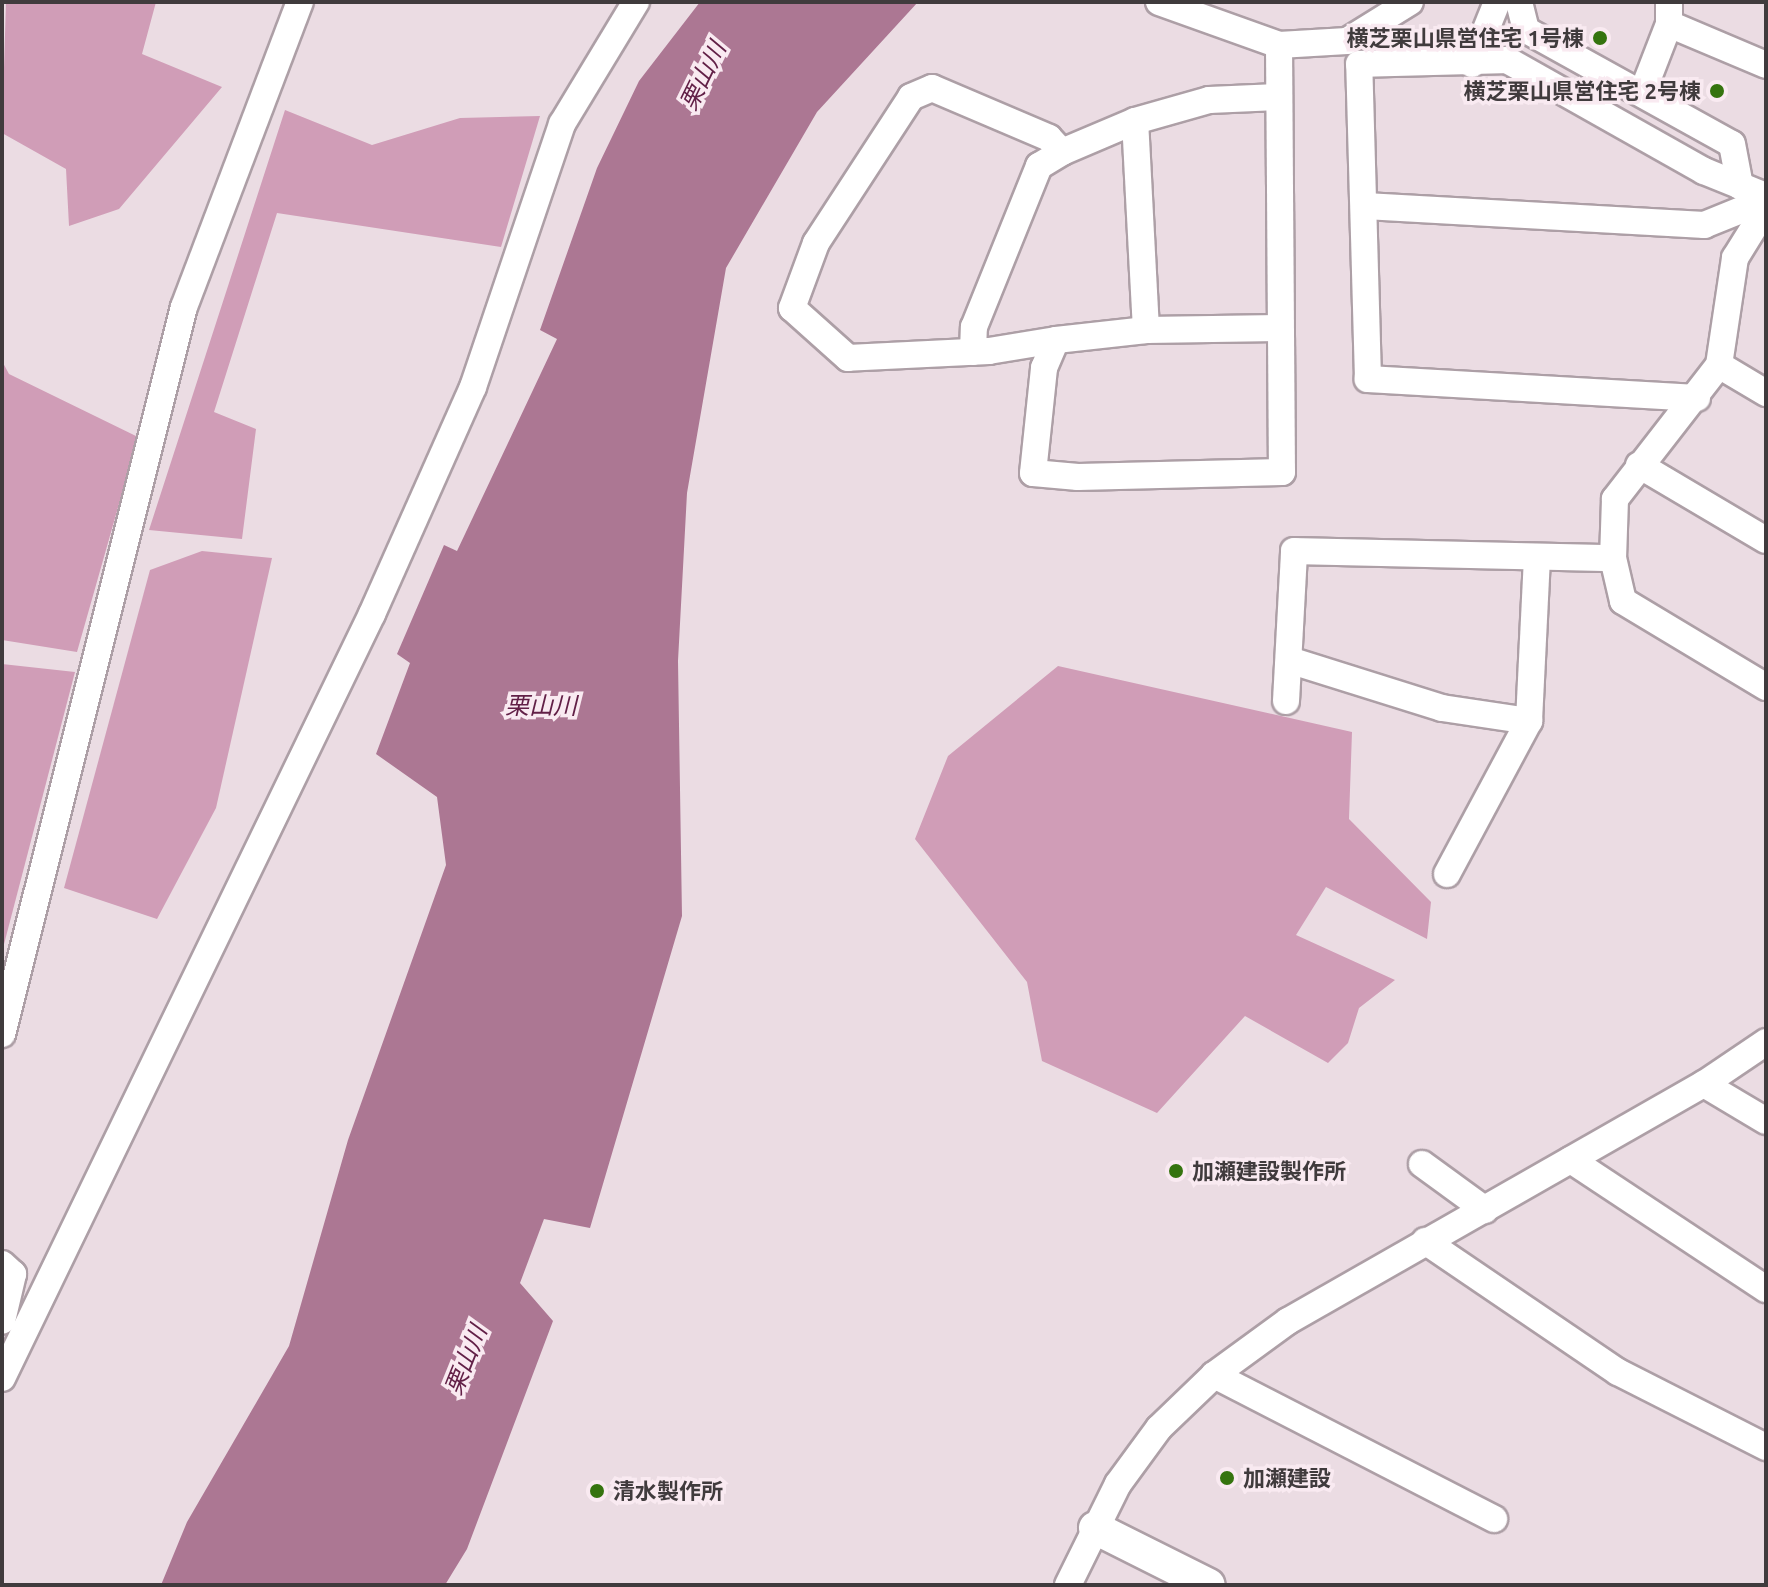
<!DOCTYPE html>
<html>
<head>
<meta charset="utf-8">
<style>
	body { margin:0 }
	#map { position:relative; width:1768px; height:1587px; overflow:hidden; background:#ebdce3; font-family:Ubuntu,"Noto Sans JP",sans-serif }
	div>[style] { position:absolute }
	.green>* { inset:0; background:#d09db7 }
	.water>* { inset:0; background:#ac7793 }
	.roads { filter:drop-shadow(2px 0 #ad9fa6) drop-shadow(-2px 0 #ad9fa6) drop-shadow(0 2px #ad9fa6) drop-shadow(0 -2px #ad9fa6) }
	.minor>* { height:26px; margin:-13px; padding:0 13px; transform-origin:13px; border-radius:13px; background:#fff }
	.tertiary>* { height:32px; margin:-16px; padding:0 16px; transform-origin:16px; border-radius:16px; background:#fff }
	.dots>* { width:22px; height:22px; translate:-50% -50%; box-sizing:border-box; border:4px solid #f9eaf1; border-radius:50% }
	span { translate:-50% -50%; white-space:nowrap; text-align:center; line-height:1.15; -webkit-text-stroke:7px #f9eaf1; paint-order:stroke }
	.poi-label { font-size:22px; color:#403b3d; font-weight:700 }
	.right { translate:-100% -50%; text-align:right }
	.left { translate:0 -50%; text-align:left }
	.water-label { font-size:24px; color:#622047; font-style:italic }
	.frame { position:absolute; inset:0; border:4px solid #403b3d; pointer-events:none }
</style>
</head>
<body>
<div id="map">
	<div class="green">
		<i style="clip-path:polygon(6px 2px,156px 2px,142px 54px,222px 87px,119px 209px,69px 226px,66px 169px,2px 133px)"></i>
		<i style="clip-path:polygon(285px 110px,372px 145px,460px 118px,540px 116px,501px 247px,277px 213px,214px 412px,256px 429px,242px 539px,149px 530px)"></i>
		<i style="clip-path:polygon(2px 361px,9px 374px,138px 437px,77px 652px,2px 640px)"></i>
		<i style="clip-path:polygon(202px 551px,272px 558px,216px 808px,157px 919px,64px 888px,150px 570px)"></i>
		<i style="clip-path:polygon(2px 664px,75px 672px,2px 952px)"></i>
		<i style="clip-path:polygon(1058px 666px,1352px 732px,1349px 819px,1431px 902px,1427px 939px,1326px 887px,1296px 935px,1395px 980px,1359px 1008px,1348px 1043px,1328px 1063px,1245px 1016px,1157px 1113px,1042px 1061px,1027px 982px,915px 839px,948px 756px)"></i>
	</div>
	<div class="water">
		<i style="clip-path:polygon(700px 2px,918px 2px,817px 112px,726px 268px,687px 493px,678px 661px,682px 916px,590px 1228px,544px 1219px,520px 1283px,553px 1321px,467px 1549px,445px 1585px,161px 1585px,187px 1522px,289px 1346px,348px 1140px,446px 865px,437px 797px,376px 754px,410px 663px,397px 654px,444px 545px,457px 551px,557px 339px,540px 330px,597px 168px,639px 81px)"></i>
	</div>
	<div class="roads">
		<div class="minor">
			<i style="left:1159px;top:2px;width:127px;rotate:19.7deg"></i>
			<i style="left:1279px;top:45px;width:68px;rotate:-3.4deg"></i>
			<i style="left:1347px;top:41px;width:74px;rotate:-31.8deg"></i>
			<i style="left:1519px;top:2px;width:29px;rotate:76deg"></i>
			<i style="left:1526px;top:30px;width:235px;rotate:29deg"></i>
			<i style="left:1732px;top:144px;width:43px;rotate:79.2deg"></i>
			<i style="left:1669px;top:24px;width:105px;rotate:22.9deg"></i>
			<i style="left:1279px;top:45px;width:427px;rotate:89.6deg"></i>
			<i style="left:1282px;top:472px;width:204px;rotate:178.6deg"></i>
			<i style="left:1078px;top:477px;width:45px;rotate:-174.9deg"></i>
			<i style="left:1033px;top:473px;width:106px;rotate:-84deg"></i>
			<i style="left:1044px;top:368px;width:30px;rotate:-67deg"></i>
			<i style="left:1056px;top:340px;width:91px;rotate:-6.3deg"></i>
			<i style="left:1146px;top:330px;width:133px;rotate:-0.9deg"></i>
			<i style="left:1472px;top:64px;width:67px;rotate:-68deg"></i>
			<i style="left:1643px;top:91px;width:72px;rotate:-68.8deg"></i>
			<i style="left:1669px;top:24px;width:22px;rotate:-90deg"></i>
			<i style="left:1365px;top:206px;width:340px;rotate:3.2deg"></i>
			<i style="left:1704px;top:225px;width:67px;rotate:-22deg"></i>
			<i style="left:1766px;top:208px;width:59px;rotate:121.8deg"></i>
			<i style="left:1735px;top:258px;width:108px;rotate:98.5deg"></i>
			<i style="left:1719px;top:365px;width:170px;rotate:127.8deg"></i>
			<i style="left:1615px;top:499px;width:59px;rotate:91.9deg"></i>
			<i style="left:1613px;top:558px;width:44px;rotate:76.9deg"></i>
			<i style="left:1623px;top:601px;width:167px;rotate:31deg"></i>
			<i style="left:1146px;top:330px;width:209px;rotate:-93deg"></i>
			<i style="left:1135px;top:121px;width:77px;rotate:-15.8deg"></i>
			<i style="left:1209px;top:100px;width:69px;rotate:-2.5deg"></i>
			<i style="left:1056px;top:340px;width:68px;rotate:170.7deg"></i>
			<i style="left:989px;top:351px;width:141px;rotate:177.2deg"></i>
			<i style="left:848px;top:358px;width:75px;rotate:-138.2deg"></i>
			<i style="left:792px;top:308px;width:69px;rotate:-69.7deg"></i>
			<i style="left:816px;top:243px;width:174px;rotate:-56.9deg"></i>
			<i style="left:911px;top:97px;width:23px;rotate:-23deg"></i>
			<i style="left:932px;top:88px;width:127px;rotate:23.1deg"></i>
			<i style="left:1049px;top:138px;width:19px;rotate:47deg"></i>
			<i style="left:1062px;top:152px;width:79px;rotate:-23deg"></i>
			<i style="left:973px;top:352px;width:25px;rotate:-88deg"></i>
			<i style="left:974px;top:327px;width:174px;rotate:-68deg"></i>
			<i style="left:1039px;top:166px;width:27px;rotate:-31deg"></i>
			<i style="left:1719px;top:365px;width:55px;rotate:30.8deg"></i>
			<i style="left:1697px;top:398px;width:330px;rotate:-176.7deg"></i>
			<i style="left:1368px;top:379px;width:315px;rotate:-91.6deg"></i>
			<i style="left:1359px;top:64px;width:148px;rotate:-1.5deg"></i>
			<i style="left:1507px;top:60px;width:226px;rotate:29.4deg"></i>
			<i style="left:1704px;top:171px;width:67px;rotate:22deg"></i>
			<i style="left:1639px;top:465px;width:147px;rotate:30.6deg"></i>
			<i style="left:1289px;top:660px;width:160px;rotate:17.4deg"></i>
			<i style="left:1442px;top:708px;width:88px;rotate:8.5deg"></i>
			<i style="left:1286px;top:701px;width:150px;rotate:-86.9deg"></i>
			<i style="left:1294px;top:551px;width:319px;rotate:1.3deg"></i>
			<i style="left:1447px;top:874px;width:174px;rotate:-61.8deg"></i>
			<i style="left:1529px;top:721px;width:162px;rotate:-87.2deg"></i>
			<i style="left:2px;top:1034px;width:749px;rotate:-75.95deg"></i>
			<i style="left:184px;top:307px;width:326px;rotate:-69.2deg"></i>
			<i style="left:1704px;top:1084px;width:72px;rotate:30.8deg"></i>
			<i style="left:1571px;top:1160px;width:234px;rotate:33.5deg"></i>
			<i style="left:1422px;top:1164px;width:78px;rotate:36.1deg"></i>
			<i style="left:1425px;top:1241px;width:233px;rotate:34.2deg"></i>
			<i style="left:1618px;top:1372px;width:166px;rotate:26.9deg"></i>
			<i style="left:2px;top:1264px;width:15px;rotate:42deg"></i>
			<i style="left:13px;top:1274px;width:48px;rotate:103.2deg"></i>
			<i style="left:1214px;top:1375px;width:315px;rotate:27.2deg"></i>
			<i style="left:2px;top:1378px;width:849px;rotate:-64.16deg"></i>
			<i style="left:372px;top:614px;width:248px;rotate:-66deg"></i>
			<i style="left:473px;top:387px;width:278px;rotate:-71.3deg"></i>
			<i style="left:562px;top:124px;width:143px;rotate:-58.8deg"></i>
			<i style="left:1068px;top:1585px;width:113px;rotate:-63.7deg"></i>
			<i style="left:1118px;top:1484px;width:69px;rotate:-53.8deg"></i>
			<i style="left:1159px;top:1428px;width:76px;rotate:-43.9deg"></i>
			<i style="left:1214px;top:1375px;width:92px;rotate:-36.1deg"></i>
			<i style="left:1288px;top:1321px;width:479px;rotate:-29.7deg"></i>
			<i style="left:1704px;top:1084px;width:75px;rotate:-34.1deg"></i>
		</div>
		<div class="tertiary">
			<i style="left:1095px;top:1528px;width:127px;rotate:26.6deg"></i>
		</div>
	</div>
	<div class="dots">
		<i style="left:1600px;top:38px;background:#35740f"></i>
		<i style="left:1717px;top:91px;background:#35740f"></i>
		<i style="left:1176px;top:1171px;background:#35740f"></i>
		<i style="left:1227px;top:1478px;background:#35740f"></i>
		<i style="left:597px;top:1491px;background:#35740f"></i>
	</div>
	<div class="poi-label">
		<span class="right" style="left:1584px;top:38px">横芝栗山県営住宅 1号棟</span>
		<span class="right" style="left:1701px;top:91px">横芝栗山県営住宅 2号棟</span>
		<span class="left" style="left:1192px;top:1171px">加瀬建設製作所</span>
		<span class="left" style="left:1243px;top:1478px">加瀬建設</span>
		<span class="left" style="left:613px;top:1491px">清水製作所</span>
	</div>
	<div class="water-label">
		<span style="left:703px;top:76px;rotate:-64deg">栗山川</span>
		<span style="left:541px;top:706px">栗山川</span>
		<span style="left:466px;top:1360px;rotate:-68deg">栗山川</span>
	</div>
	<div class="frame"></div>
</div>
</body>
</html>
